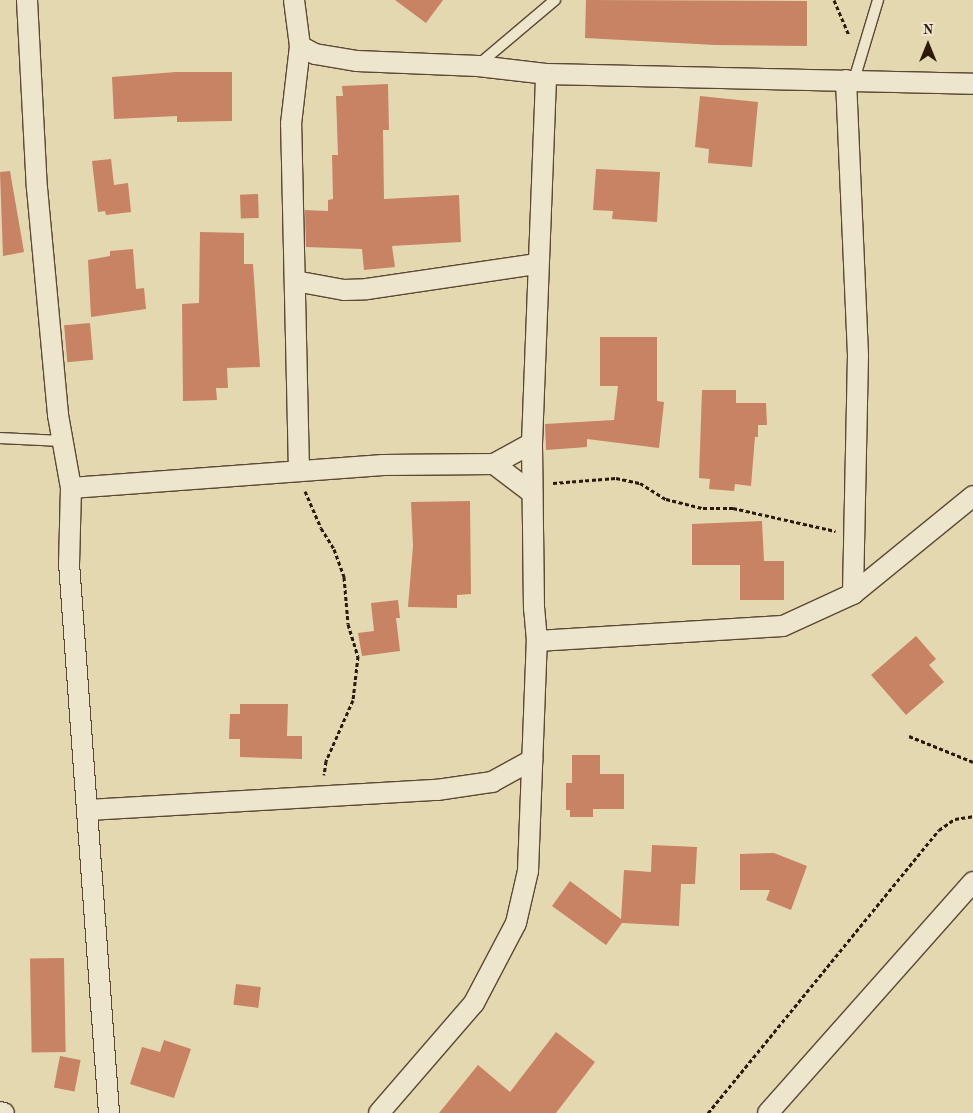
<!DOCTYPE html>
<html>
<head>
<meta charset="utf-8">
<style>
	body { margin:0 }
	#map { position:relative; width:973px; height:1113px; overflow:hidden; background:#e4d8b0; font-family:"Old Standard TT",serif }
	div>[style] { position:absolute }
	.building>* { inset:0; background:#c78363; transform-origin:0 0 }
	.path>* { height:3px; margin-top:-1.5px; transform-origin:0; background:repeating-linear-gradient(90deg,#2d180c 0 4px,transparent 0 6.5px) }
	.roads { filter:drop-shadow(1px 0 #5b4835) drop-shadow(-1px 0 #5b4835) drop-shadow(0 1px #5b4835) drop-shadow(0 -1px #5b4835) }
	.service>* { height:10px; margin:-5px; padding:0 5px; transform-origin:5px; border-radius:5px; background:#ede6cc }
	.minor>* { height:20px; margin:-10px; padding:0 10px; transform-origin:10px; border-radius:10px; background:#ede6cc }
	span { translate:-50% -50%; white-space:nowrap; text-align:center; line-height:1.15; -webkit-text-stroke:4px #ede6cc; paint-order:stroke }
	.north { position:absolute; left:903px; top:20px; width:50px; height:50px; -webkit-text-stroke:4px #ede6cc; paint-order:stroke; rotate:0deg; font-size:14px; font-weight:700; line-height:20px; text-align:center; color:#2d180c }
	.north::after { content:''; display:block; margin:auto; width:18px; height:22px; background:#2d180c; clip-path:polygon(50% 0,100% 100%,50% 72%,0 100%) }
</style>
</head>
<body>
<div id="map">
	<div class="building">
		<i style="clip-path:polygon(395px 0,443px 0,426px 23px)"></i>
		<i style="clip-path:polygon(586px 0,807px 1px,807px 46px,715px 45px,585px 38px)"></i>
		<i style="clip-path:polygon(176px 72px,232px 72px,232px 121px,177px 122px,177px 116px,114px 119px,112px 77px)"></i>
		<i style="clip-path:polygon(388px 84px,389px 130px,383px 130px,384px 199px,459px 195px,461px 242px,392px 246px,395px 267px,364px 270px,362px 249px,306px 247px,305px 210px,328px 211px,328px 200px,333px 199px,332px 155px,338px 155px,336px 96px,343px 96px,342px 86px)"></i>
		<i style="clip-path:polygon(700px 96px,758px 102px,752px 167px,708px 163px,709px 149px,695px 147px)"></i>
		<i style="clip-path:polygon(111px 159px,114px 185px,128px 183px,131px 212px,106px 215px,105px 211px,98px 212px,92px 161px)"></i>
		<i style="clip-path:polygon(596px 169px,660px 172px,657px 222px,612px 219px,613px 211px,593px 210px)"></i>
		<i style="clip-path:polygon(10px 171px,24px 252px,3px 256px,0 172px)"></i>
		<i style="left:258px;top:194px;width:24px;height:18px;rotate:88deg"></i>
		<i style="clip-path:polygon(200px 232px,244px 233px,244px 264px,253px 264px,260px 367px,227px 368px,228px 388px,216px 388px,217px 400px,183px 401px,182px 304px,199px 303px)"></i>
		<i style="clip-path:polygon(133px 249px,136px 289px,144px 288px,146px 309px,91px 317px,88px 260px,110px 256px,110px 251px)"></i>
		<i style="left:90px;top:323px;width:37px;height:26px;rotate:85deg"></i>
		<i style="clip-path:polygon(600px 337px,657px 337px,657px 401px,664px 402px,659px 448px,587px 439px,587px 447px,546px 450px,545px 424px,614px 420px,618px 386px,600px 386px)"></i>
		<i style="clip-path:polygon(702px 390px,736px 390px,736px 403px,766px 403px,767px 425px,758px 425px,758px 437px,755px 437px,751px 486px,735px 484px,734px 491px,709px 489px,710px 479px,699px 478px)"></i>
		<i style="clip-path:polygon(470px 501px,471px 594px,457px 595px,457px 608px,408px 607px,413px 546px,411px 502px)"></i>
		<i style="clip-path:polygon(762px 521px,764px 561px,784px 561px,784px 600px,740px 600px,740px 565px,692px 565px,692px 524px)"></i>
		<i style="clip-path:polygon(398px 600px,400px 618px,396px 618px,400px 651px,362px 656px,358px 633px,374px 631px,371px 603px)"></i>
		<i style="clip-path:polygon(916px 636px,936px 659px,929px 665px,944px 682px,906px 715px,871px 675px)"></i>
		<i style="clip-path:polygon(240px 704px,288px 704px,287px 736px,302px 736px,302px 759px,240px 757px,240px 739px,229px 739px,230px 714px,240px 714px)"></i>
		<i style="clip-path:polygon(572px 755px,600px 755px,600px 774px,624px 774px,624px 809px,593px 809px,593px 817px,570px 817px,570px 810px,566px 810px,566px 783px,572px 783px)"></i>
		<i style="clip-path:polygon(652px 845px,697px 847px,695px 884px,681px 884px,679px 926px,622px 923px,606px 945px,552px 906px,570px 881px,621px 919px,624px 870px,651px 872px)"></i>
		<i style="clip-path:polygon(774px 853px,807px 866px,791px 910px,766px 900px,770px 890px,740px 890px,740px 854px)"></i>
		<i style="left:64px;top:958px;width:94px;height:34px;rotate:89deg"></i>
		<i style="left:236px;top:984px;width:25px;height:21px;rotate:7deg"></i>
		<i style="clip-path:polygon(556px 1032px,595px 1062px,556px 1113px,439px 1113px,478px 1065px,510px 1092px)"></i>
		<i style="clip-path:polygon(164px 1040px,191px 1049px,174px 1098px,130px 1084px,142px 1047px,160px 1052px)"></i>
		<i style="left:60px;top:1056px;width:21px;height:32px;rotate:11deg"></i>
	</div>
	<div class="path">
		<i style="left:834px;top:0;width:38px;rotate:67deg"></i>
		<i style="left:553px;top:483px;width:63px;rotate:-4.5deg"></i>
		<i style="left:616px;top:478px;width:25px;rotate:12deg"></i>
		<i style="left:640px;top:483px;width:31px;rotate:32deg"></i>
		<i style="left:666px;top:499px;width:38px;rotate:14deg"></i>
		<i style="left:703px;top:508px;width:30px"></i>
		<i style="left:733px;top:508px;width:105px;rotate:12.7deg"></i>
		<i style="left:305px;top:491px;width:40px;rotate:66.6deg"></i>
		<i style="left:321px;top:528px;width:25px;rotate:58deg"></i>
		<i style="left:334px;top:549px;width:30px;rotate:70deg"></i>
		<i style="left:344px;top:577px;width:47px;rotate:85.1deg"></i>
		<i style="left:348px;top:624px;width:34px;rotate:73deg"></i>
		<i style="left:358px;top:656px;width:44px;rotate:96.5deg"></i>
		<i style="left:353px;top:700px;width:67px;rotate:113.9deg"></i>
		<i style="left:326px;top:761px;width:14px;rotate:98deg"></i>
		<i style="left:909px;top:736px;width:69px;rotate:22.1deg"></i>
		<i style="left:708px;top:1113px;width:365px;rotate:-50.8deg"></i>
		<i style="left:939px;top:830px;width:19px;rotate:-35deg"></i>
		<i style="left:955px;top:819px;width:18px;rotate:-9deg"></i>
	</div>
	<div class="roads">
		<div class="service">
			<i style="left:478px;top:65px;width:101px;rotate:-40.2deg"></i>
			<i style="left:854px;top:80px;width:84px;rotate:-73.3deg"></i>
			<i style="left:0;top:438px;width:62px;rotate:2.8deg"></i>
		</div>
		<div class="minor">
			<i style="left:27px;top:0;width:188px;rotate:87deg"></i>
			<i style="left:37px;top:188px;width:228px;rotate:84.7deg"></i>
			<i style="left:58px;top:415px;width:74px;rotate:79.9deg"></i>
			<i style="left:71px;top:488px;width:75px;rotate:91.5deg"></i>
			<i style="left:69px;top:563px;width:551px;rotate:85.84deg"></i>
			<i style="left:294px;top:0;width:46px;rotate:82.6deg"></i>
			<i style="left:300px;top:46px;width:17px;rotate:28deg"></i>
			<i style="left:315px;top:54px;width:43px;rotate:9.5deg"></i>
			<i style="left:357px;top:61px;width:121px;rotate:2.4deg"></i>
			<i style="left:478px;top:66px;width:68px;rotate:6.7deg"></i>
			<i style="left:546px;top:74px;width:427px;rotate:1.3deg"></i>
			<i style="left:846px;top:80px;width:275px;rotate:87.5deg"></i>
			<i style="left:858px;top:355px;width:239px;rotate:91.2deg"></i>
			<i style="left:295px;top:281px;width:50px;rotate:10.4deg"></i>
			<i style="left:344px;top:290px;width:23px;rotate:-2deg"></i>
			<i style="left:367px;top:289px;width:172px;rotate:-8.4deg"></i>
			<i style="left:494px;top:464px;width:48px;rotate:37.3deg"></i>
			<i style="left:299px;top:471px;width:347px;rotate:-91.3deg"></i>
			<i style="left:291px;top:124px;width:79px;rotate:-83.4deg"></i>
			<i style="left:71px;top:488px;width:313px;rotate:-4.2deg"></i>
			<i style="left:383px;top:465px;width:111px;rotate:-0.5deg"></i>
			<i style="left:494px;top:464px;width:43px;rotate:-28.9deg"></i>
			<i style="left:537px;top:641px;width:246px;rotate:-3.5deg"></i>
			<i style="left:783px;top:626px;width:77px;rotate:-24.6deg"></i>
			<i style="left:853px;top:594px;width:155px;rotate:-39.2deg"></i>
			<i style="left:88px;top:810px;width:350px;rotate:-3.3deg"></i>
			<i style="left:437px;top:790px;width:56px;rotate:-8.3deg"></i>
			<i style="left:492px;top:782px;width:46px;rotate:-28.8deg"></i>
			<i style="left:0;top:1112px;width:4px;rotate:14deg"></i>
			<i style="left:379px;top:1113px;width:145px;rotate:-49.2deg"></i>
			<i style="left:474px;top:1003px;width:90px;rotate:-62.3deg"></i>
			<i style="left:516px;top:923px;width:53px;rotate:-77deg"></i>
			<i style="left:528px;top:871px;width:230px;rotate:-87.8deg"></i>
			<i style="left:537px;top:641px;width:32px;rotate:-95deg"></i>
			<i style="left:534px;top:609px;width:166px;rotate:-90.7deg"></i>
			<i style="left:532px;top:443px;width:369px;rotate:-87.8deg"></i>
			<i style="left:768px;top:1113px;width:309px;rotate:-48.4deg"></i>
		</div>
	</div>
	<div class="north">N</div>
</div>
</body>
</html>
